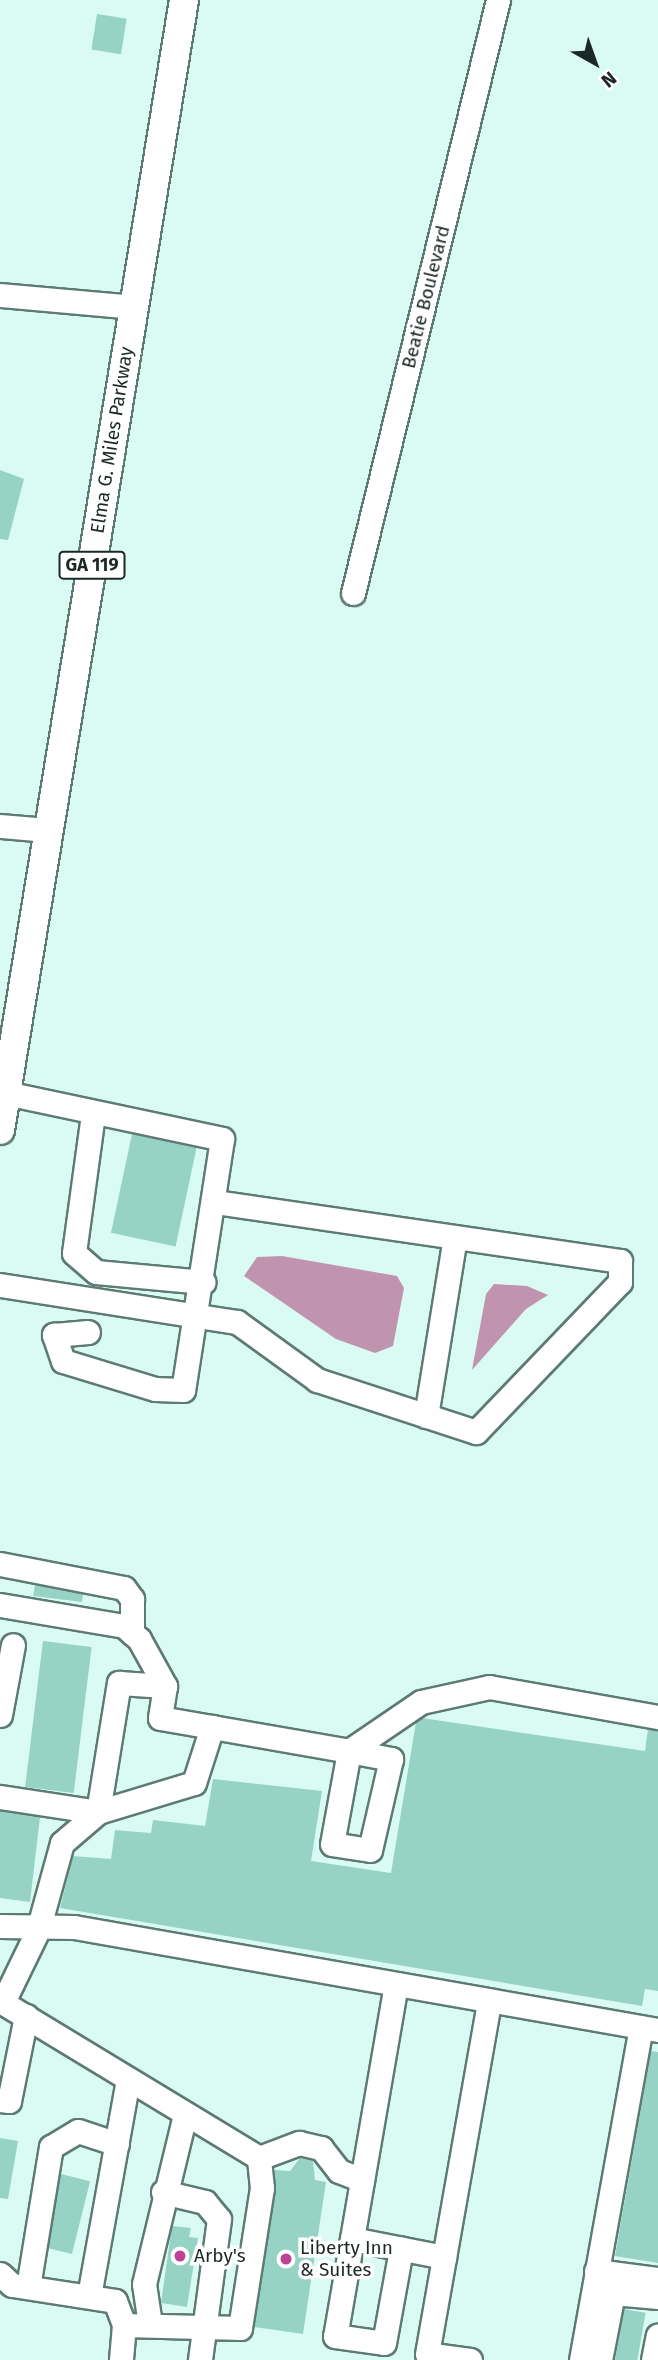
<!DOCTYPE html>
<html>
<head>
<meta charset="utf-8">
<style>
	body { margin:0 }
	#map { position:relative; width:658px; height:2360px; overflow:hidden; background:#dafbf3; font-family:"Fira Sans",sans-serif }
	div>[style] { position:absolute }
	.water>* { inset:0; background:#c093ae }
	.building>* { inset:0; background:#97d3c5; transform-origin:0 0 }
	.roads { filter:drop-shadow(2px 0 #5d7a73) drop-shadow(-2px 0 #5d7a73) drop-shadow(0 2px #5d7a73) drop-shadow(0 -2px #5d7a73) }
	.minor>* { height:23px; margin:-11.5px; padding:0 11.5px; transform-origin:11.5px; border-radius:11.5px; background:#fff }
	.major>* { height:28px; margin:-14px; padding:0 14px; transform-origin:14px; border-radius:14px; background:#fff }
	.dots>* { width:19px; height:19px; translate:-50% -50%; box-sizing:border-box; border:4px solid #fff; border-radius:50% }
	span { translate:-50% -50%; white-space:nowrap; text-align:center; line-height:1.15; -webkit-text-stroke:7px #fff; paint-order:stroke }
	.shield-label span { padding:2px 5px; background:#fff; border:2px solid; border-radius:5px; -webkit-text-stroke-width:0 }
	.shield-label { font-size:18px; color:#1b2825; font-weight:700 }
	.street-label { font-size:19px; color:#1b2825 }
	.poi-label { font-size:19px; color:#1b2825 }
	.left { translate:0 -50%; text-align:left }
	.north { position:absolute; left:560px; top:28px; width:70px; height:70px; -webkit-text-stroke:5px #fff; paint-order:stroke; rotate:140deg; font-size:19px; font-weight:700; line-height:28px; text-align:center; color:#1b2825 }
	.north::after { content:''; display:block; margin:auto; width:24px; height:32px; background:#1b2825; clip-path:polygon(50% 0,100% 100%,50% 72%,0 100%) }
</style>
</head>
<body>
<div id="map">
	<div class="water">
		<i style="clip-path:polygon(282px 1256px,397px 1276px,404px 1288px,393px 1346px,375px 1353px,336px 1339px,244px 1276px,257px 1257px)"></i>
		<i style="clip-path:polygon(494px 1284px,527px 1286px,548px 1295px,526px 1309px,472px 1370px,486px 1294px)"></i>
	</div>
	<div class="building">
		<i style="left:97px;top:14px;width:30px;height:36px;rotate:9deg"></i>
		<i style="clip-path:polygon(0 470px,24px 479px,8px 540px,0 539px)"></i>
		<i style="left:132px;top:1134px;width:66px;height:101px;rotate:12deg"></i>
		<i style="clip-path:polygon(35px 1585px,83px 1594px,82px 1602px,33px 1596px)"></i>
		<i style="left:43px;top:1641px;width:49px;height:147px;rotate:7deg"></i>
		<i style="clip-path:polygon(422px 1718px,645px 1751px,648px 1729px,658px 1731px,658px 1991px,645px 1989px,642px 2006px,60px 1908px,73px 1856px,111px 1859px,115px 1830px,151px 1833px,153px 1820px,205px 1826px,213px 1779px,322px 1791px,311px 1861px,391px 1873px,416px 1722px)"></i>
		<i style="clip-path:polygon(0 1811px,40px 1817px,30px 1902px,0 1898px)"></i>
		<i style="clip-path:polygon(651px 2051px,658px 2052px,658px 2263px,615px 2256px)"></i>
		<i style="clip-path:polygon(0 2138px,18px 2141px,8px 2199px,0 2198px)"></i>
		<i style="clip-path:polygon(300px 2158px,313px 2161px,315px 2180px,326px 2182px,303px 2334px,254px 2327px,275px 2170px,290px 2171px)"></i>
		<i style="left:61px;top:2174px;width:30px;height:75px;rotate:14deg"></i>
		<i style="clip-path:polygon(172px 2226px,191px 2228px,189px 2237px,198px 2238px,187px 2307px,161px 2303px)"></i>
		<i style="left:624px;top:2309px;width:22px;height:52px;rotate:10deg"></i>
	</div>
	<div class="roads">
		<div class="minor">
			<i style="left:0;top:295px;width:135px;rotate:5.1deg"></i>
			<i style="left:353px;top:593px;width:610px;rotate:-76.26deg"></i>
			<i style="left:0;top:826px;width:48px;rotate:4.8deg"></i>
			<i style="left:6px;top:1093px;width:221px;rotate:12deg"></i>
			<i style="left:222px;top:1139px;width:254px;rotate:98.8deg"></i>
			<i style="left:183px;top:1390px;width:28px;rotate:-178deg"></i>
			<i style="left:155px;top:1389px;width:96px;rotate:-163.1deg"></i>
			<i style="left:63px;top:1361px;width:28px;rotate:-109deg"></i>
			<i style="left:54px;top:1335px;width:34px;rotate:-5deg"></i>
			<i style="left:93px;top:1114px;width:140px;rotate:97.8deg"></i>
			<i style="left:74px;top:1253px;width:29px;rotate:41deg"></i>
			<i style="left:96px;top:1272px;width:108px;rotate:5.3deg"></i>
			<i style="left:0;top:1285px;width:240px;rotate:8.9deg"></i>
			<i style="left:237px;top:1322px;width:99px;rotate:35.9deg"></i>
			<i style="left:317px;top:1380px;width:167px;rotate:18.1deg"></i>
			<i style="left:476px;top:1432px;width:208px;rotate:-46.2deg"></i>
			<i style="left:620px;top:1282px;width:21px;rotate:-90deg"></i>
			<i style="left:620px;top:1261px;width:407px;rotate:-171.7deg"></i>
			<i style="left:426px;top:1416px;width:181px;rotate:-80.8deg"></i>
			<i style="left:0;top:1564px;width:126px;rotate:11deg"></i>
			<i style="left:124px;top:1588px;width:14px;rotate:54deg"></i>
			<i style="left:132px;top:1599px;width:34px;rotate:90deg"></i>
			<i style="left:0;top:1605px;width:126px;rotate:9.6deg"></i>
			<i style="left:124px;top:1626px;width:20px;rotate:41deg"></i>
			<i style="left:139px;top:1639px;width:54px;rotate:61deg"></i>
			<i style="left:0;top:1715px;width:71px;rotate:-79.5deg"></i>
			<i style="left:349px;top:1751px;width:43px;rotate:10.8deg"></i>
			<i style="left:391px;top:1759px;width:93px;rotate:103deg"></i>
			<i style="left:370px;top:1850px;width:38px;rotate:-171deg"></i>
			<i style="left:332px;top:1844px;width:95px;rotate:-79.6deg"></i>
			<i style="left:0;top:1797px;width:99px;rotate:8.7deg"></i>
			<i style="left:98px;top:1812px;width:131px;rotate:-80.8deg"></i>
			<i style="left:119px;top:1683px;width:46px;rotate:3.7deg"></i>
			<i style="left:165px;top:1686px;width:32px;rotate:99deg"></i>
			<i style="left:160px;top:1718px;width:53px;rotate:9.8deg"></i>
			<i style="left:0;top:1926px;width:74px;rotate:0.8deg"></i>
			<i style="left:74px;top:1927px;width:593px;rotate:10deg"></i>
			<i style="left:396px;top:1984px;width:357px;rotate:99.8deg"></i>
			<i style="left:335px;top:2336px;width:49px;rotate:8.1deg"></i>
			<i style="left:384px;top:2343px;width:96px;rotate:-79.7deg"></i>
			<i style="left:0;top:2001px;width:303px;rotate:31.2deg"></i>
			<i style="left:3px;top:2002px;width:80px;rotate:-64.1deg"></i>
			<i style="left:38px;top:1930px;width:90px;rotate:-74.6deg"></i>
			<i style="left:62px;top:1843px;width:48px;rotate:-40.7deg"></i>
			<i style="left:98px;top:1812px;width:100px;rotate:-16.8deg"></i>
			<i style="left:194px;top:1783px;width:59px;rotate:-72.2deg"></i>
			<i style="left:212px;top:1727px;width:139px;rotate:9.9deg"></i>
			<i style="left:349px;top:1751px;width:87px;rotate:-34.2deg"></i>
			<i style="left:421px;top:1702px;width:70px;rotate:-12.4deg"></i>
			<i style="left:489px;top:1687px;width:172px;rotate:10.1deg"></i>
			<i style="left:0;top:2100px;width:9px;rotate:6deg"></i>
			<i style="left:9px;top:2101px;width:87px;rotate:-78.7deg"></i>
			<i style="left:259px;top:2158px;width:43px;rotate:-20.6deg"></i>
			<i style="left:299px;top:2143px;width:23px;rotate:13deg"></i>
			<i style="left:321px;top:2148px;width:29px;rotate:52deg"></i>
			<i style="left:339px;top:2171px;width:25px;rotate:21deg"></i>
			<i style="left:163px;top:2192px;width:43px;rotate:13.4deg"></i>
			<i style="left:205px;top:2202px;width:22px;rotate:51deg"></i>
			<i style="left:219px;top:2219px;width:142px;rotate:97.7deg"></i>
			<i style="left:352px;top:2239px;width:94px;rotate:11.1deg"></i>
			<i style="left:596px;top:2271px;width:63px;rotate:7.4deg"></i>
			<i style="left:0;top:2274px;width:16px;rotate:43deg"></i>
			<i style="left:12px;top:2285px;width:104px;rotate:8.8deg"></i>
			<i style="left:115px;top:2301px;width:26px;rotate:69deg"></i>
			<i style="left:124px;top:2325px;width:35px;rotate:95deg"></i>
			<i style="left:28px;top:2287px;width:142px;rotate:-80.7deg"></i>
			<i style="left:51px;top:2147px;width:31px;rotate:-31deg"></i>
			<i style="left:78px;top:2131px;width:41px;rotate:18.4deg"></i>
			<i style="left:89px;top:2296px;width:219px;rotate:-79.8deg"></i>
			<i style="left:150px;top:2324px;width:40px;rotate:-98.5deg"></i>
			<i style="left:144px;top:2284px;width:174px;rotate:-76.4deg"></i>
			<i style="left:124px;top:2325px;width:116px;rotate:1.5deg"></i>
			<i style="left:240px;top:2328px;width:142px;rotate:-81.1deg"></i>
			<i style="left:262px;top:2188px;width:30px;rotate:-96deg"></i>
			<i style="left:470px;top:2360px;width:43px;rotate:-172.1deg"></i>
			<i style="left:427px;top:2354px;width:358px;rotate:-80deg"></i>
			<i style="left:581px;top:2360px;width:338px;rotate:-79.8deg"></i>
			<i style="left:600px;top:2360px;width:68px;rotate:-79deg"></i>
			<i style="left:613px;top:2293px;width:45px;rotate:5.1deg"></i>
			<i style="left:653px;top:2360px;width:25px;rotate:-79deg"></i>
		</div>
		<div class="major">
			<i style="left:0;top:1130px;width:1145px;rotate:-80.75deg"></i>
		</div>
	</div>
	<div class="dots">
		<i style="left:180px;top:2256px;background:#bd4396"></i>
		<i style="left:286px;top:2259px;background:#bd4396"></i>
	</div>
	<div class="shield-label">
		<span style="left:92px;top:565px">GA 119</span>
	</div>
	<div class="street-label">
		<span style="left:426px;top:297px;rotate:-76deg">Beatie Boulevard</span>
		<span style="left:112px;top:440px;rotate:-81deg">Elma G. Miles Parkway</span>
	</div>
	<div class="poi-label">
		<span class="left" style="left:300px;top:2259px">Liberty Inn<br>&amp; Suites</span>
		<span class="left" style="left:194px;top:2256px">Arby's</span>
	</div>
	<div class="north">N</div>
</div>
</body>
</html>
